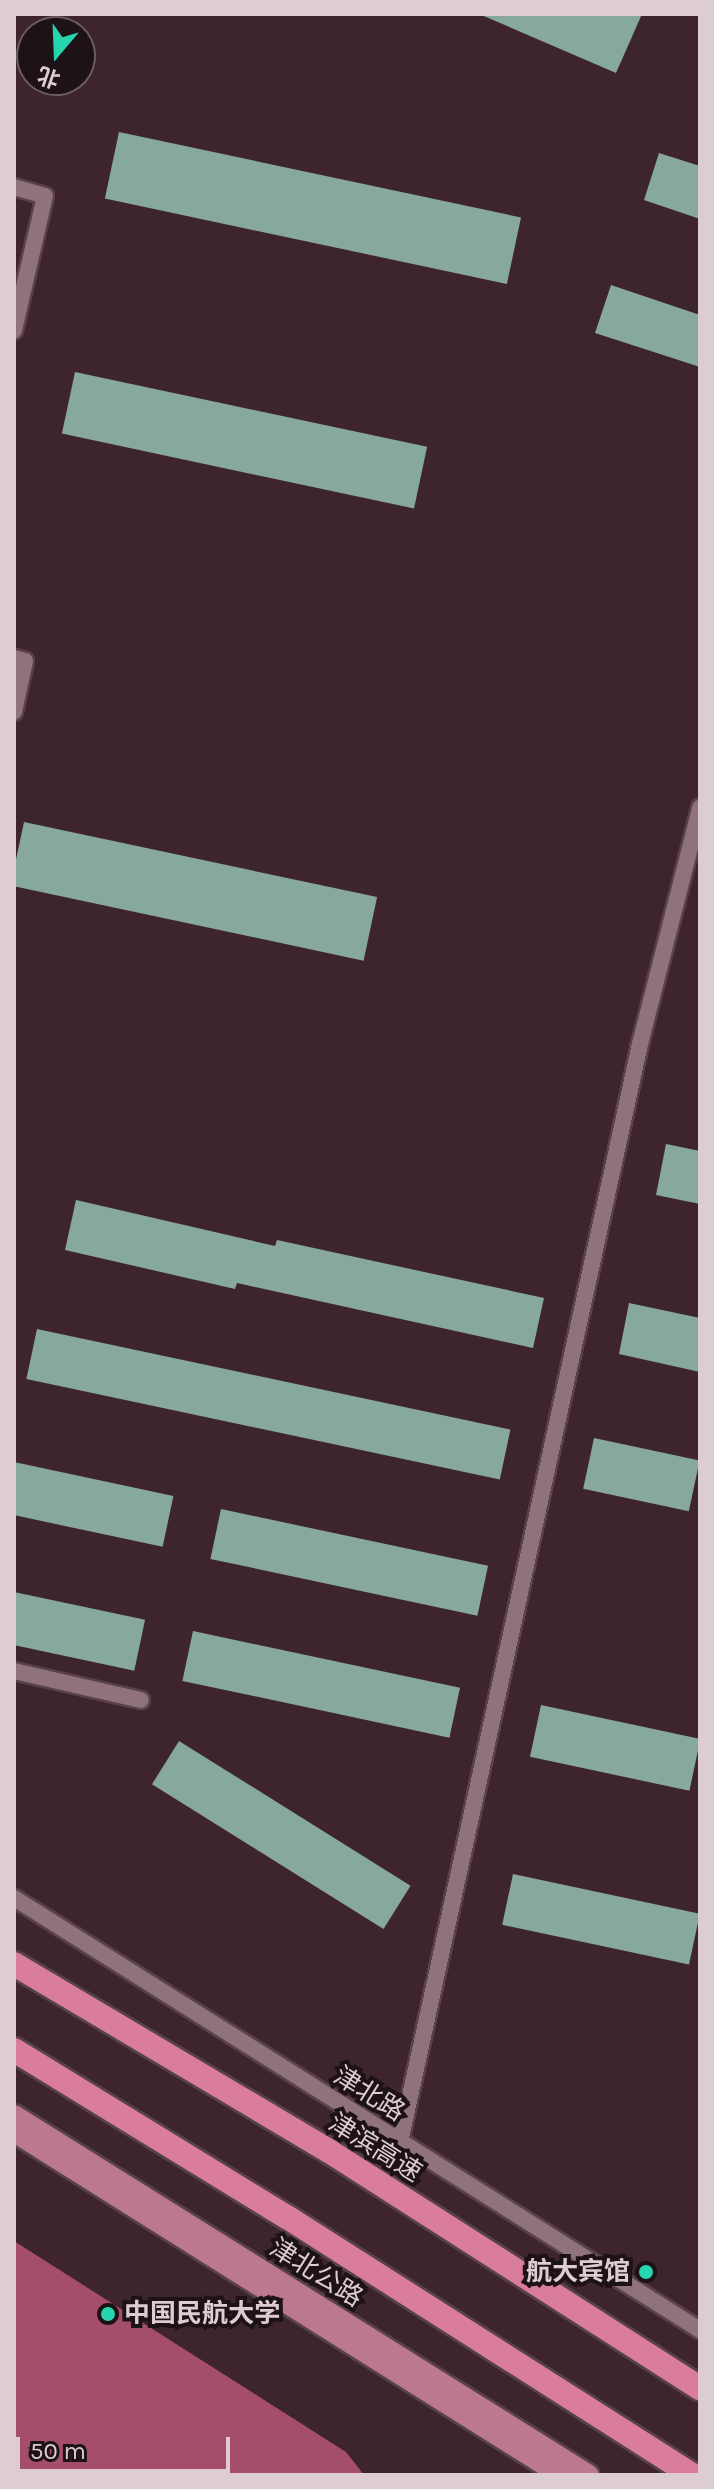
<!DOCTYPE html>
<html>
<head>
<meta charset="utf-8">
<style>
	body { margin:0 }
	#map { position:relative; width:714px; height:2489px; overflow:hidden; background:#3e252c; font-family:Karla,"Noto Sans SC",sans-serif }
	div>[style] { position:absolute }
	.water>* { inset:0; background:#a44e6b }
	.building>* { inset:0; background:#87a89d; transform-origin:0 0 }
	.roads { filter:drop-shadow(2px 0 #584249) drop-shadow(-2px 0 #584249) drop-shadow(0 2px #584249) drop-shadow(0 -2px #584249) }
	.minor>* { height:16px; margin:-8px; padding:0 8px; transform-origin:8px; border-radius:8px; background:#90727a }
	.tertiary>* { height:16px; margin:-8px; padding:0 8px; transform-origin:8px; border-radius:8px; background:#90727a }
	.primary>* { height:20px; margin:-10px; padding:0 10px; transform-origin:10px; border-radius:10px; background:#bc798d }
	.motorway>* { height:24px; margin:-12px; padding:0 12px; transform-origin:12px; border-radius:12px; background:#d97d9a }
	.dots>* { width:22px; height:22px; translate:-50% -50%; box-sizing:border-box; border:4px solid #1d1215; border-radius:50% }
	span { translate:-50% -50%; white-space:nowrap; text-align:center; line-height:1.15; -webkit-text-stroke:8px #1d1215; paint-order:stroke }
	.street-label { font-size:26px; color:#ddccd0 }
	.poi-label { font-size:26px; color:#ddccd0; font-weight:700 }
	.right { translate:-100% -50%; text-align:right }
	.left { translate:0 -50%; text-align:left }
	.frame { position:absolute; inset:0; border:16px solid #ddccd0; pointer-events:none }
	.north { position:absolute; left:16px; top:16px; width:80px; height:80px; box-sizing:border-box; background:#1d1215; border:2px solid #6a5c60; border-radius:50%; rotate:199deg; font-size:22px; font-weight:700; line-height:32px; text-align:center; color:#ddccd0 }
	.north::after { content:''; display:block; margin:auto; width:28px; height:36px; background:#26d5ae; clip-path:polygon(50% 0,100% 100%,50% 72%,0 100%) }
	.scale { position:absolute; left:16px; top:2437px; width:214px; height:36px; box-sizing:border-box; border:4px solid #ddccd0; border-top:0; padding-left:10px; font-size:24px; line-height:28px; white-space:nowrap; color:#ddccd0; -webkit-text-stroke:6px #1d1215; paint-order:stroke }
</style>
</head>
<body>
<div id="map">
	<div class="water">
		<i style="clip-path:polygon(14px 2241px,346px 2452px,364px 2475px,14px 2475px)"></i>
	</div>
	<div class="building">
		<i style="clip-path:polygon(479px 14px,642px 14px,616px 73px)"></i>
		<i style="left:119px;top:132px;width:411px;height:68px;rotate:12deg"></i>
		<i style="clip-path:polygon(659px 153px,700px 166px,700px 219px,644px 200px)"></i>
		<i style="clip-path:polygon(611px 285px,700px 315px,700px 367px,595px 333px)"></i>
		<i style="left:75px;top:372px;width:360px;height:63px;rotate:12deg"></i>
		<i style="left:24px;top:822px;width:361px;height:65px;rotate:12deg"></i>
		<i style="clip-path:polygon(666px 1144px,700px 1151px,700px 1204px,656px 1195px)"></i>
		<i style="clip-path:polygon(76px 1200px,275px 1246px,277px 1240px,544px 1298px,533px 1348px,237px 1283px,235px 1289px,65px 1250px)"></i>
		<i style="clip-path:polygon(629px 1303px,700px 1318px,700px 1372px,619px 1354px)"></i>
		<i style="left:37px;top:1329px;width:484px;height:51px;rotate:12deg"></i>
		<i style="left:594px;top:1438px;width:108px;height:52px;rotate:12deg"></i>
		<i style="left:14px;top:1462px;width:163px;height:52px;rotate:12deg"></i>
		<i style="left:221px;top:1509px;width:273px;height:51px;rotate:12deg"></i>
		<i style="left:14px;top:1592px;width:134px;height:52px;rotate:12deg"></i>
		<i style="left:193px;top:1631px;width:273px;height:51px;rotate:12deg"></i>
		<i style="left:541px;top:1705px;width:163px;height:53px;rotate:12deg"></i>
		<i style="left:179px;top:1741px;width:273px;height:51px;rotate:32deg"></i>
		<i style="left:513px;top:1874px;width:191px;height:52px;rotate:12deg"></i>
	</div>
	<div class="roads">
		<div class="minor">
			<i style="left:14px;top:187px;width:32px;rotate:16deg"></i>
			<i style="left:45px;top:196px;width:138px;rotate:103deg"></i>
			<i style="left:14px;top:658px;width:11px;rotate:15deg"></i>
			<i style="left:25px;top:661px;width:52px;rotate:102.2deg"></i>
			<i style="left:14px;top:1671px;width:130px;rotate:12.9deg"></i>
			<i style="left:400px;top:2142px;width:1124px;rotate:-77.67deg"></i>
			<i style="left:640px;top:1044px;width:244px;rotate:-75.7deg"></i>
		</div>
		<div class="tertiary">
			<i style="left:14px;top:1898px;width:811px;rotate:32.2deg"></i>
		</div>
		<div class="primary">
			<i style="left:14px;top:2115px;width:678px;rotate:32.05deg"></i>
			<i style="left:14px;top:2132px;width:645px;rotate:32.14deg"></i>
		</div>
		<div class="motorway">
			<i style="left:14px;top:1964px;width:366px;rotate:30.7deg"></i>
			<i style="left:329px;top:2151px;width:440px;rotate:32.6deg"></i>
			<i style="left:14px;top:2050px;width:320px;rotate:31.5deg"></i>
			<i style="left:287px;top:2217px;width:480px;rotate:32.5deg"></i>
		</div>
	</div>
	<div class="dots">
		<i style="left:646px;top:2272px;background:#26d5ae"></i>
		<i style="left:108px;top:2314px;background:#26d5ae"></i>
	</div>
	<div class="street-label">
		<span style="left:369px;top:2094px;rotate:32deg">津北路</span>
		<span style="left:375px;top:2148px;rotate:32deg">津滨高速</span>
		<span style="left:316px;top:2273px;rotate:32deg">津北公路</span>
	</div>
	<div class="poi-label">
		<span class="right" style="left:630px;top:2272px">航大宾馆</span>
		<span class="left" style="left:124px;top:2314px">中国民航大学</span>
	</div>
	<div class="frame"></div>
	<div class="north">北</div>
	<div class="scale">50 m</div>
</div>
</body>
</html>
